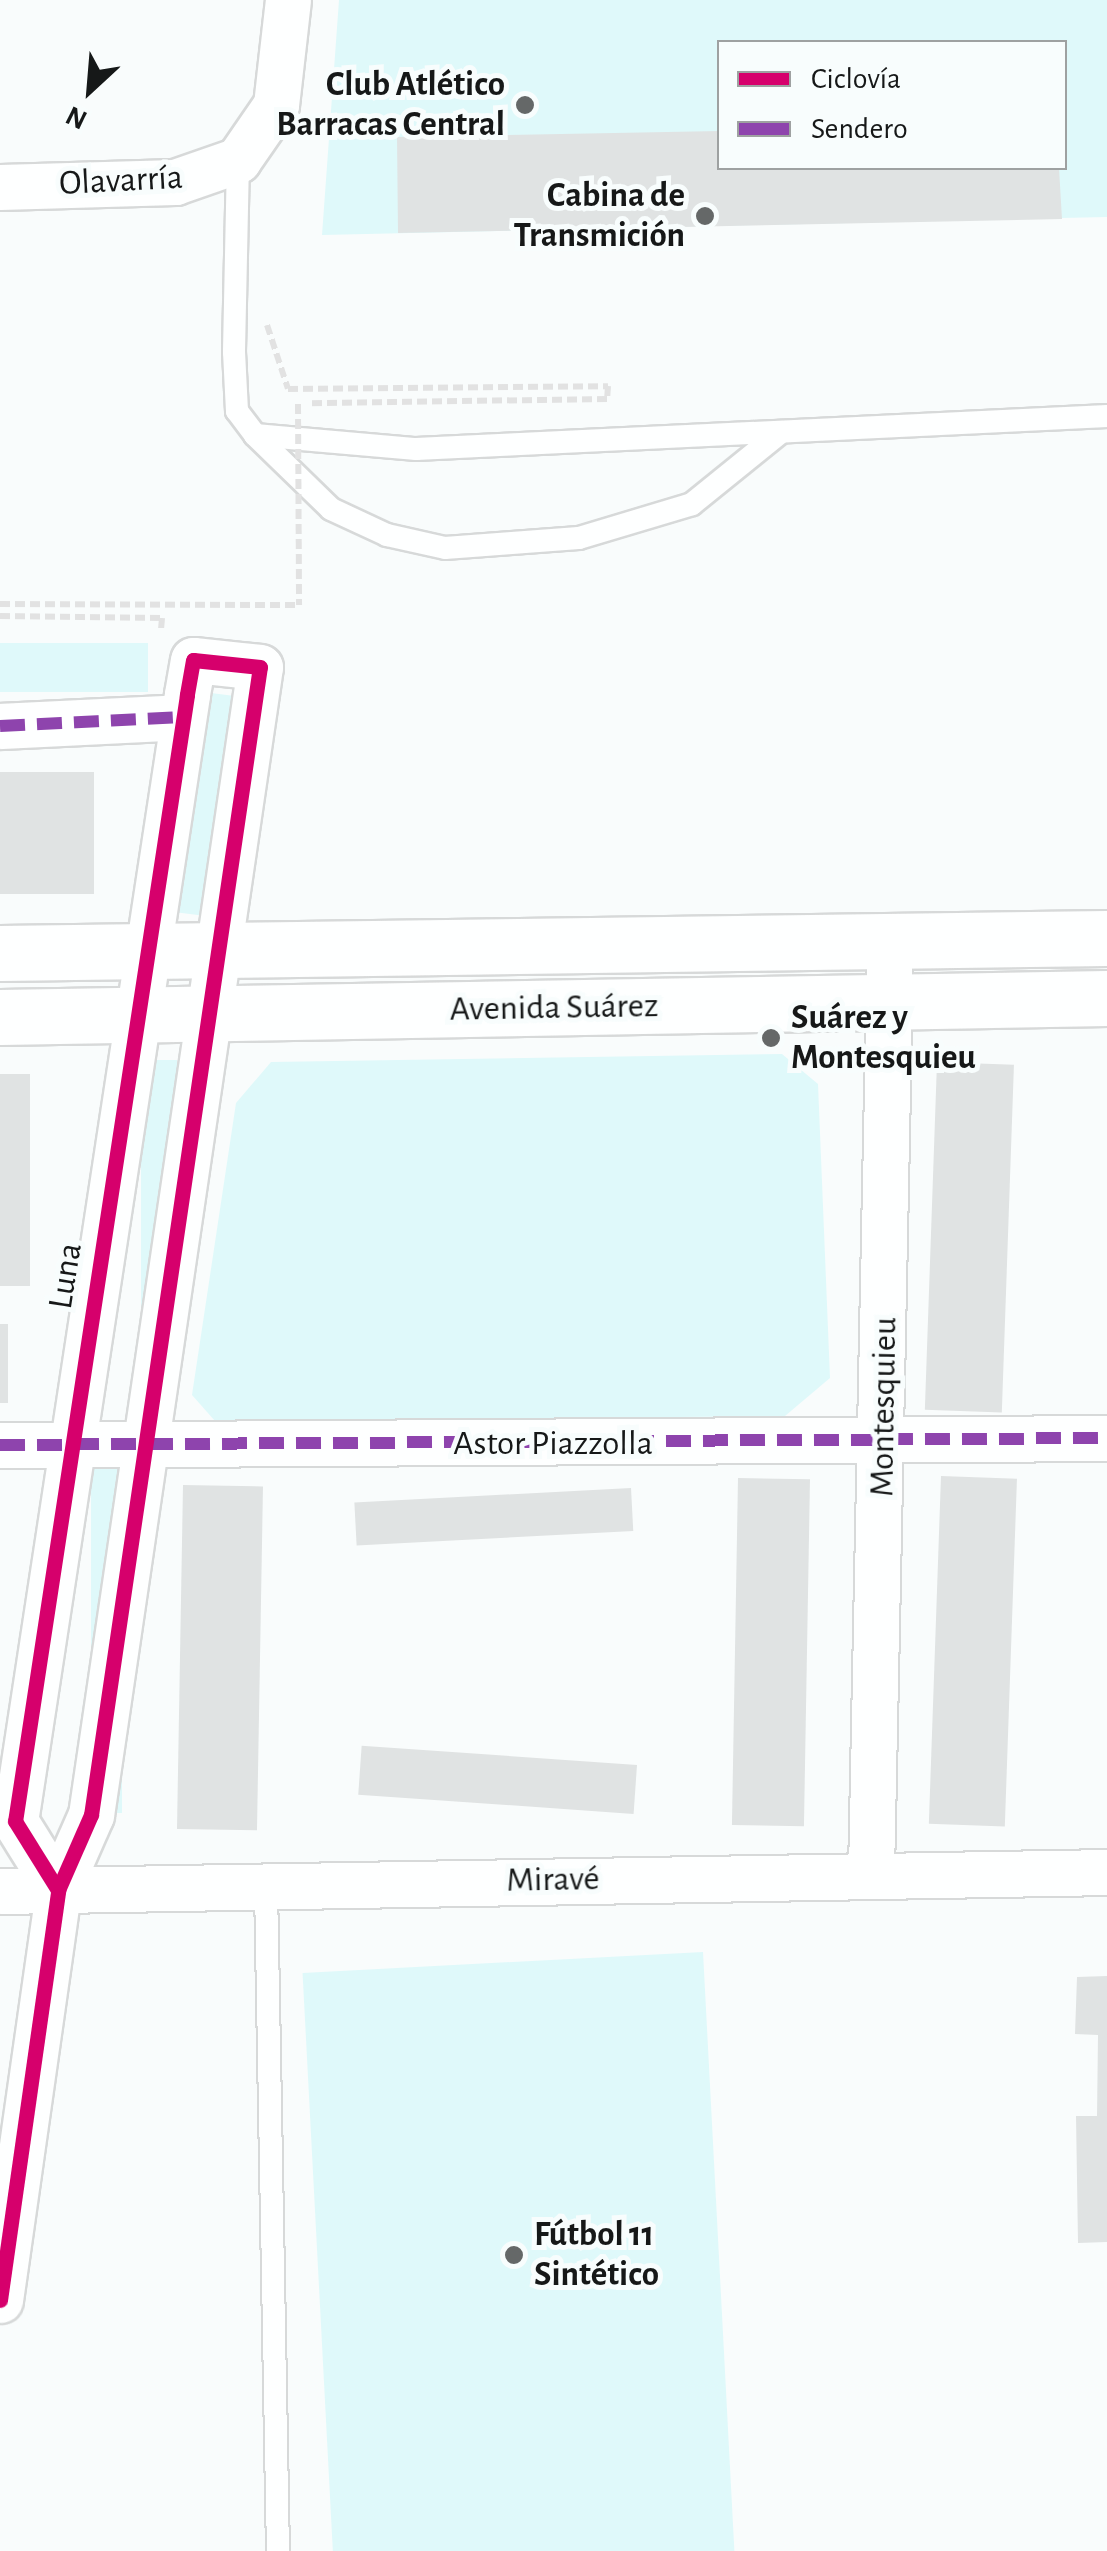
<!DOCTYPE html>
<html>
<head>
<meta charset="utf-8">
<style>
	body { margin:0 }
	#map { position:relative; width:1107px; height:2551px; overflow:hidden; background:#f9fcfc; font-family:"Alegreya Sans",sans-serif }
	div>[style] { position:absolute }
	.green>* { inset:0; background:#dff9fa; transform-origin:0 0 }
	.building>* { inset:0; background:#e0e3e3; transform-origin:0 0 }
	.path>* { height:6px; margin-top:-3px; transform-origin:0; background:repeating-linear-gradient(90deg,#e2e2e2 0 10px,transparent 0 15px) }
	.roads { filter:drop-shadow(2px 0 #d7d9d9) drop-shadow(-2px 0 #d7d9d9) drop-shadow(0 2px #d7d9d9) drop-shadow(0 -2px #d7d9d9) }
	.service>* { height:22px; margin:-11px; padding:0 11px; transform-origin:11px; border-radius:11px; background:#feffff }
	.minor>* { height:45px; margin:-22.5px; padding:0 22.5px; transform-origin:22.5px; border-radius:22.5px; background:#feffff }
	.tertiary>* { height:55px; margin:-27.5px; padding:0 27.5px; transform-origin:27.5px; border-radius:27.5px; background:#feffff }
	.path-bridge>* { height:6px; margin-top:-3px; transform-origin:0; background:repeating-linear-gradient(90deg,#e2e2e2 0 10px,transparent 0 15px) }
	.quiet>* { height:12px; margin-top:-6px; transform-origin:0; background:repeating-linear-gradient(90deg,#8e44ad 0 25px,transparent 0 37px) }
	.cycleway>* { height:15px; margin:-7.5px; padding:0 7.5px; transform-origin:7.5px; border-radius:7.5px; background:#d6006c }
	.dots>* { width:28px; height:28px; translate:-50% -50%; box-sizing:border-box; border:5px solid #f8fdfd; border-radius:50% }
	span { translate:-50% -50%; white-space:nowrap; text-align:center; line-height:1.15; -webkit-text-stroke:10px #f8fdfd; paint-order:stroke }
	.poi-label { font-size:35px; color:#161818; font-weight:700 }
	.right { translate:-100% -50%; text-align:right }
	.left { translate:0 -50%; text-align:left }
	.street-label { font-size:35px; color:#161818 }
	.legend { position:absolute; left:717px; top:40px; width:350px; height:130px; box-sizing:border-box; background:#f8fdfd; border:2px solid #9ea1a1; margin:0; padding:12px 18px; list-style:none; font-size:30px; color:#161818 }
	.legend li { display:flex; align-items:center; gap:20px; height:50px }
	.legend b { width:50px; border:2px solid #9ea1a1 }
	.north { position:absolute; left:40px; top:40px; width:100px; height:100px; -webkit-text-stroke:8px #f8fdfd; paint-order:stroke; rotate:206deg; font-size:28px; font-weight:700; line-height:40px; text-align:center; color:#161818 }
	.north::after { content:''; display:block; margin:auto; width:35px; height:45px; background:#161818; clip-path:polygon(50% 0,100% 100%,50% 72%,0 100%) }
</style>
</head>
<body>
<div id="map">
	<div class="green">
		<i style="clip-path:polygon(evenodd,339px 0,1107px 0,1107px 217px,322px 235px,339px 0,720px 42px,1064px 42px,1064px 168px,720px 168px,720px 42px)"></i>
		<i style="left:0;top:643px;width:148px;height:49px"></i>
		<i style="left:203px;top:692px;width:34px;height:222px;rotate:7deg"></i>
		<i style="clip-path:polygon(782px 1054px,818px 1084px,830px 1378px,785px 1416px,215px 1421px,192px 1395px,236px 1103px,271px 1062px)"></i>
		<i style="left:141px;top:1060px;width:36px;height:339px"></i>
		<i style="left:91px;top:1453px;width:31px;height:360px"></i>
		<i style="left:703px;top:1952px;width:600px;height:401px;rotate:87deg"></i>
	</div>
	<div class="building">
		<i style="clip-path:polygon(720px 131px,720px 168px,1059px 168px,1062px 219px,398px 233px,397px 137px)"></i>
		<i style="left:94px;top:772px;width:122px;height:94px;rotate:90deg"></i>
		<i style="left:937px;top:1062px;width:77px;height:348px;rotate:2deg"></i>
		<i style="left:0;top:1074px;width:30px;height:212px"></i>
		<i style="left:0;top:1324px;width:8px;height:79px"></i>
		<i style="left:941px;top:1476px;width:76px;height:348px;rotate:2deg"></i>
		<i style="left:738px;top:1478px;width:72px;height:347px;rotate:1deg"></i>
		<i style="left:183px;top:1485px;width:80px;height:344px;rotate:1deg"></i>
		<i style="left:631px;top:1488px;width:43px;height:277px;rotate:87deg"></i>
		<i style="left:637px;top:1765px;width:49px;height:276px;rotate:94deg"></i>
		<i style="clip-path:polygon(1107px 1976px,1107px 2242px,1078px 2243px,1076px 2116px,1097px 2116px,1098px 2035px,1075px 2034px,1077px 1977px)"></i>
	</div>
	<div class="path">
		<i style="left:267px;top:325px;width:67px;rotate:71.8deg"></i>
		<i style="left:288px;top:389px;width:320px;rotate:-0.5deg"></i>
		<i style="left:608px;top:386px;width:13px;rotate:94deg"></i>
		<i style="left:607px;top:399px;width:298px;rotate:179.2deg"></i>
		<i style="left:0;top:604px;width:299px;rotate:0.2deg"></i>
		<i style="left:0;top:616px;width:162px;rotate:0.7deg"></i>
		<i style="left:162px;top:618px;width:12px;rotate:95deg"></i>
	</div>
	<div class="roads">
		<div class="service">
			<i style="left:238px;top:160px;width:192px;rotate:91.2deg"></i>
			<i style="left:234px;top:352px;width:59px;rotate:87.1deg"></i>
			<i style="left:237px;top:411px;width:30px;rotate:53deg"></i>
			<i style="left:255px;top:435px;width:162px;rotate:5deg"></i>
			<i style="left:416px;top:449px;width:692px;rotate:-2.73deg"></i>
			<i style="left:255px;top:435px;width:106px;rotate:44.2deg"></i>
			<i style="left:331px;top:509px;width:62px;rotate:24.9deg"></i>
			<i style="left:387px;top:535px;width:59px;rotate:12.6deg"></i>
			<i style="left:445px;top:548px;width:134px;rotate:-4.3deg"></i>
			<i style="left:579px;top:538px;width:118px;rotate:-16.7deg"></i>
			<i style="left:692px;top:504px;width:114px;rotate:-39deg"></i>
			<i style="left:266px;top:1886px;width:665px;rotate:88.97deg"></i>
		</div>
		<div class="minor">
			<i style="left:0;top:187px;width:175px;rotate:-1.6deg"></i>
			<i style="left:175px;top:182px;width:67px;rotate:-19.2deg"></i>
			<i style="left:238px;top:160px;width:67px;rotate:-55.4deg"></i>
			<i style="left:276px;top:105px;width:106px;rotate:-83.5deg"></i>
			<i style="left:0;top:726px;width:183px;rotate:-2.8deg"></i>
			<i style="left:0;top:1445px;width:1107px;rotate:-0.36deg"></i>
			<i style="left:871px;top:1872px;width:930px;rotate:-88.83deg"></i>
			<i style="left:0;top:1891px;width:1107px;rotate:-0.98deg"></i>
			<i style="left:0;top:2300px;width:414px;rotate:-81.9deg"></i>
			<i style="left:58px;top:1890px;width:82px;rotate:-66.3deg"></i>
			<i style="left:91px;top:1815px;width:1160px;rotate:-81.63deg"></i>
			<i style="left:260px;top:667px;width:67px;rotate:-174deg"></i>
			<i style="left:193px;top:660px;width:36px;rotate:100deg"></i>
			<i style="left:187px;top:695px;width:1139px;rotate:98.68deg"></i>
			<i style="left:15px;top:1821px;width:81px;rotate:58.1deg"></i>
		</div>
		<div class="tertiary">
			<i style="left:0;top:953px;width:1107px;rotate:-0.78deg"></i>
			<i style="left:0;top:1017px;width:1107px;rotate:-0.98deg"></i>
		</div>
	</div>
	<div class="path-bridge">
		<i style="left:298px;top:404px;width:201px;rotate:89.7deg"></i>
	</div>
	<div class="quiet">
		<i style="left:0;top:726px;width:183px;rotate:-2.8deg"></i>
		<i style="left:0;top:1445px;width:1107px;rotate:-0.36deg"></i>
	</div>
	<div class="cycleway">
		<i style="left:0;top:2300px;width:414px;rotate:-81.9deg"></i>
		<i style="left:58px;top:1890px;width:82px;rotate:-66.3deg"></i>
		<i style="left:91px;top:1815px;width:1160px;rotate:-81.63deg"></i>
		<i style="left:260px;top:667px;width:67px;rotate:-174deg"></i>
		<i style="left:193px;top:660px;width:36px;rotate:100deg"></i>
		<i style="left:187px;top:695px;width:1139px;rotate:98.68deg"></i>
		<i style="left:15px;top:1821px;width:81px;rotate:58.1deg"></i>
	</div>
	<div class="dots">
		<i style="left:525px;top:105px;background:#656868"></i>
		<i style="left:705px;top:216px;background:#656868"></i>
		<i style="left:771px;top:1038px;background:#656868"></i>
		<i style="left:514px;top:2255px;background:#656868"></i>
	</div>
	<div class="poi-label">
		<span class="right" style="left:505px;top:105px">Club Atlético<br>Barracas Central</span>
		<span class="right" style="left:685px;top:216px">Cabina de<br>Transmición</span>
		<span class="left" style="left:791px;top:1038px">Suárez y<br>Montesquieu</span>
		<span class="left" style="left:534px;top:2255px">Fútbol 11<br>Sintético</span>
	</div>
	<div class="street-label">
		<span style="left:121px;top:181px;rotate:-3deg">Olavarría</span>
		<span style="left:554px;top:1008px;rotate:-1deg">Avenida Suárez</span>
		<span style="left:66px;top:1276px;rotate:-81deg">Luna</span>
		<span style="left:884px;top:1407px;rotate:-89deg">Montesquieu</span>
		<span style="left:553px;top:1444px">Astor Piazzolla</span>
		<span style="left:553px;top:1880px;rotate:-1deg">Miravé</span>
	</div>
	<ul class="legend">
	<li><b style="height:12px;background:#d6006c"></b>Ciclovía</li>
	<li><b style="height:12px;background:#8e44ad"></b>Sendero</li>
	</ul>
	<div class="north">N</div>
</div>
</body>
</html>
